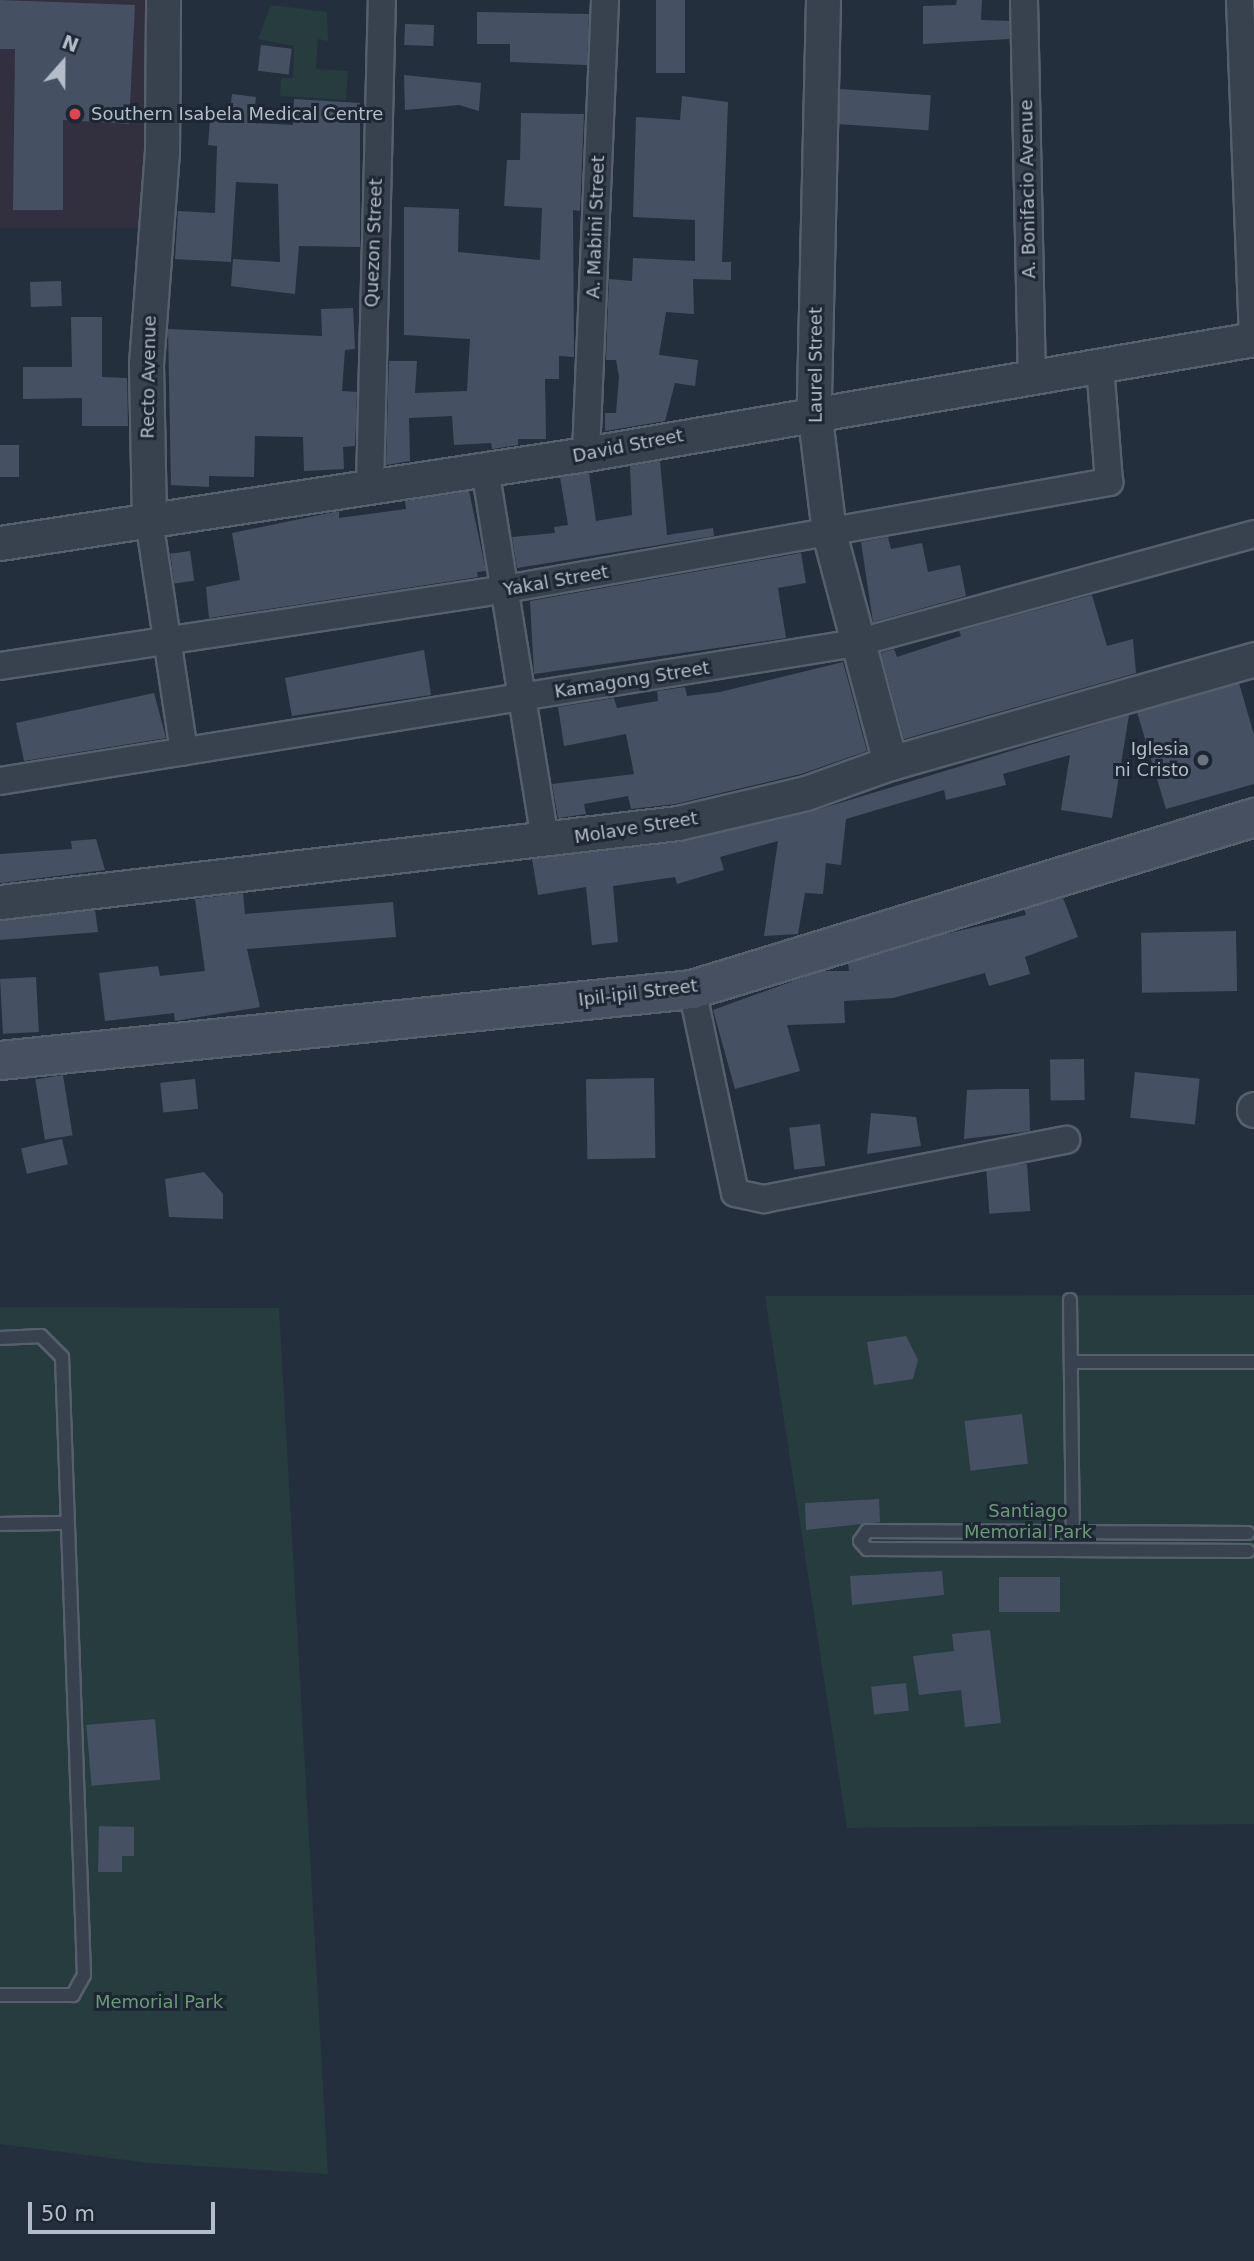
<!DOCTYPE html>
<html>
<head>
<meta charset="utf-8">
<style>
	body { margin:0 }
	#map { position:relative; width:1254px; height:2261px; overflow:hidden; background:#242f3e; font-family:"DejaVu Sans",sans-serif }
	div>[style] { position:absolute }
	.medical>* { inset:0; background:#32303f; transform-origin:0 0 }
	.green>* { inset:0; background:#263c3f }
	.building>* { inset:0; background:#455162; transform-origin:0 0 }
	.roads { filter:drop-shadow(2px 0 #565f6c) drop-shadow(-2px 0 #565f6c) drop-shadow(0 2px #565f6c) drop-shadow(0 -2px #565f6c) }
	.service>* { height:12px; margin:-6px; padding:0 6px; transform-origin:6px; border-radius:6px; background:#38414e }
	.minor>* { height:26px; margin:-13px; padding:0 13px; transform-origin:13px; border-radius:13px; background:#38414e }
	.tertiary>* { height:33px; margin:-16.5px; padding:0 16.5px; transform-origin:16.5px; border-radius:16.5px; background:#38414e }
	.secondary>* { height:37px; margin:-18.5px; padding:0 18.5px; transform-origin:18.5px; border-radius:18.5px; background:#465061 }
	.dots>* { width:19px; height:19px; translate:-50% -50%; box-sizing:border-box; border:4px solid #1d2633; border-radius:50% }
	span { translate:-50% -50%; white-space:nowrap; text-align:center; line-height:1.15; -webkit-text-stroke:6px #1d2633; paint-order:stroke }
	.poi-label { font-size:18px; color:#b4bcc9 }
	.left { translate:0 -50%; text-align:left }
	.right { translate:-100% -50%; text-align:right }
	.street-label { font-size:18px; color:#b4bcc9 }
	.park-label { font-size:18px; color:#6b9a76 }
	.north { position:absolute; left:28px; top:28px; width:70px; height:70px; -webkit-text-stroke:5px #1d2633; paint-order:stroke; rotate:21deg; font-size:19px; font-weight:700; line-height:28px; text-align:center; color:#b4bcc9 }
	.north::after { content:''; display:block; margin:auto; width:24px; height:32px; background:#b4bcc9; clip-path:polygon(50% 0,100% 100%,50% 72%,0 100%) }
	.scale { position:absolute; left:28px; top:2202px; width:187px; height:32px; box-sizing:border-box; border:4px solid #b4bcc9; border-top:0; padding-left:9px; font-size:21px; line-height:24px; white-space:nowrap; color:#b4bcc9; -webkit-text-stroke:5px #1d2633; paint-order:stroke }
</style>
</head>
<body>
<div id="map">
	<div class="medical">
		<i style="left:0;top:0;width:153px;height:228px"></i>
	</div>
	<div class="green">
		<i style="clip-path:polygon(271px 5px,327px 12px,328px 41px,318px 39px,316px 69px,348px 71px,346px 100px,280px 96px,281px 78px,293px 78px,294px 46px,258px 39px)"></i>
		<i style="clip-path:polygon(1254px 1295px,1254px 1824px,847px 1828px,765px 1296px)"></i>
		<i style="clip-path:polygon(0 1307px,279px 1308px,328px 2174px,149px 2163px,0 2144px)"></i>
	</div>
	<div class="building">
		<i style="clip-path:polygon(0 0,135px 5px,129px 124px,63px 120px,63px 210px,13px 210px,15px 49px,0 49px)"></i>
		<i style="left:656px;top:0;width:29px;height:73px"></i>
		<i style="clip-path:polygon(957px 0,982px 0,981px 20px,1009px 21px,1009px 39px,923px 44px,923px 6px,956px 5px)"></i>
		<i style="clip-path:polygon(477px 12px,589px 14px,587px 65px,510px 62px,510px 44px,477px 44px)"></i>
		<i style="left:405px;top:24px;width:29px;height:21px;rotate:2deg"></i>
		<i style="left:261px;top:45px;width:31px;height:26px;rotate:7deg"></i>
		<i style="clip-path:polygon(404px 75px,481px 83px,479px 111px,459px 105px,405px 110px)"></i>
		<i style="left:840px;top:89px;width:91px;height:35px;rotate:4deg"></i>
		<i style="clip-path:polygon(232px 94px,256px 97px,253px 123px,293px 125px,294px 99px,360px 103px,360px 247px,299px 246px,295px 294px,231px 286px,233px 259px,280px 262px,278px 184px,236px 182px,231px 262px,175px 259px,178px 211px,215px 213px,217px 146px,208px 145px,210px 120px,229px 121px)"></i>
		<i style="clip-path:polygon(682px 96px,728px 102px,722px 262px,731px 262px,731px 280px,693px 279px,694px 314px,666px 312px,659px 355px,698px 360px,695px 386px,675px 383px,665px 421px,605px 431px,605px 413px,616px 413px,619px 377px,616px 360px,606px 360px,609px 279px,632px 281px,633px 258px,695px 261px,695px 220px,633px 217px,636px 117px,680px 120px)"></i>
		<i style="clip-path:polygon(521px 113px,584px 114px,580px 211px,573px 210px,574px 357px,559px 356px,559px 379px,545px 379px,546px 439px,518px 439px,518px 445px,492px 449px,491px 443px,454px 445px,452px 416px,409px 418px,410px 461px,386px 465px,389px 361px,417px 361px,415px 393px,467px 391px,470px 339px,404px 335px,404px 207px,459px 209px,458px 252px,540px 260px,542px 208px,504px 206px,507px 160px,520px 160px)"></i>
		<i style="left:61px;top:281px;width:25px;height:31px;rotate:88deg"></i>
		<i style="clip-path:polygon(353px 308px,355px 349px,345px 350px,342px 391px,357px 392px,355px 446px,343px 447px,344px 469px,304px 471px,303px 437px,255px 436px,254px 477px,209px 476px,209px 487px,171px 485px,168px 329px,322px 336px,321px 309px)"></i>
		<i style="clip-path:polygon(71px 317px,102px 317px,102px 377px,127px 378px,128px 426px,82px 426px,82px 398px,23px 399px,23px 367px,72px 367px)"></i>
		<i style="left:0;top:445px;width:19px;height:32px"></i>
		<i style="clip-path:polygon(660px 461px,667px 535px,713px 528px,714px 536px,517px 568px,512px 537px,555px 533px,554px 527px,568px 525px,560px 477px,589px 473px,596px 521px,632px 515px,630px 466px)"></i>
		<i style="clip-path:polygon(469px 491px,486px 571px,477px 572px,478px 577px,209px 618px,206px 587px,240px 580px,232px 533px,339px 511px,339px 518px,406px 509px,405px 501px)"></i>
		<i style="clip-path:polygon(888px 537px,891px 549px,922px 543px,928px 572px,960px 565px,966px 596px,873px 622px,861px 542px)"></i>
		<i style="left:190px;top:551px;width:30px;height:20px;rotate:82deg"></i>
		<i style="clip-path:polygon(801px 553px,806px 583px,778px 588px,786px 638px,534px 674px,530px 601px)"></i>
		<i style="clip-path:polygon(1092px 595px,1107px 646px,1133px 639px,1136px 673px,904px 739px,881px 653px,894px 649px,897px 657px,961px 636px,959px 631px)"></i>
		<i style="clip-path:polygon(424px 650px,431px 695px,292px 716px,285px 678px)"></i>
		<i style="clip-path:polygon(843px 662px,867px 751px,801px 774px,675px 804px,631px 809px,628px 796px,584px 804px,586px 814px,558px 818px,552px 784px,634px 774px,626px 734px,564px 746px,558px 707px,614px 698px,617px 708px,658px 701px,657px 691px,685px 687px,687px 696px,720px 692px)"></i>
		<i style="clip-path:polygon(1239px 683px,1254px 735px,1254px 784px,1166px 809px,1137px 712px)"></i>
		<i style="clip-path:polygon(154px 693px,166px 738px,24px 761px,16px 723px)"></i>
		<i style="clip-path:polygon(1129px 715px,1112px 818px,1061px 810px,1070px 755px,1003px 774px,1006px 785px,946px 800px,944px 790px,846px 819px,841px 865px,826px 863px,823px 894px,805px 893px,798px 934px,764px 936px,778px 841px,720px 857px,724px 870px,677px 884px,675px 877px,613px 886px,618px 942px,592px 945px,586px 887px,538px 895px,532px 859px,680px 842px,810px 812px)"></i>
		<i style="clip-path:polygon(96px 839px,105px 870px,0 883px,0 854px,72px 849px,71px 841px)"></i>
		<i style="clip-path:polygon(243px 893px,245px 914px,393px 902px,396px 937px,247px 949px,260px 1007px,175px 1021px,174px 1013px,105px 1021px,99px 973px,158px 966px,160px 976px,205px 971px,195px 899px)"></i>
		<i style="clip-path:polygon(1063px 898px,1078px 937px,1025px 957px,1030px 974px,989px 986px,985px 973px,893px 998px,844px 1001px,845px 1023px,787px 1025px,800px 1071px,735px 1089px,713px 1010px,821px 971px,849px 971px,848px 963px,941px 935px,1026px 915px,1024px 909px)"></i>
		<i style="clip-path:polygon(95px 910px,98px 932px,0 940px,0 921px)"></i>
		<i style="left:1236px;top:931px;width:60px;height:95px;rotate:89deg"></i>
		<i style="left:36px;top:977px;width:55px;height:36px;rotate:87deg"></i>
		<i style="left:1084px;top:1059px;width:41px;height:34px;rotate:89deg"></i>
		<i style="left:1135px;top:1072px;width:65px;height:46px;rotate:6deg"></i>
		<i style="left:63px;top:1075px;width:61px;height:28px;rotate:81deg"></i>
		<i style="left:654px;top:1078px;width:80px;height:68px;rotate:89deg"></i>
		<i style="left:195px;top:1079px;width:30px;height:35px;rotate:84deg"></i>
		<i style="clip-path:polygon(999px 1089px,1029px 1089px,1030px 1131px,964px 1139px,967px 1090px)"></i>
		<i style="clip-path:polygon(871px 1113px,916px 1117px,921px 1146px,867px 1154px)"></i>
		<i style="left:820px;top:1124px;width:42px;height:31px;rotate:83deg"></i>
		<i style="left:62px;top:1139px;width:26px;height:42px;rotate:77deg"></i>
		<i style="left:1027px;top:1164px;width:47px;height:41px;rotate:86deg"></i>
		<i style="clip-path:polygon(204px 1172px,223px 1194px,223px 1219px,169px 1217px,165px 1179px)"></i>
		<i style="clip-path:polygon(906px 1336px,918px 1360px,913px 1379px,874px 1385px,867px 1342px)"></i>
		<i style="left:1022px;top:1414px;width:50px;height:58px;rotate:83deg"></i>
		<i style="clip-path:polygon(879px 1499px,880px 1522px,806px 1530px,805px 1503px)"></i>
		<i style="clip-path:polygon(942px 1571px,944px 1595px,852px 1605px,850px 1576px)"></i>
		<i style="left:999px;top:1577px;width:61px;height:35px"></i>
		<i style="clip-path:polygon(990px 1630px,1001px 1723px,965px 1727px,961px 1690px,919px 1695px,913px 1656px,954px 1651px,952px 1634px)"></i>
		<i style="left:906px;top:1683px;width:28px;height:35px;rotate:84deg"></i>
		<i style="left:155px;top:1719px;width:61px;height:69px;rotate:85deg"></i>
		<i style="clip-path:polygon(99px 1826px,134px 1827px,134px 1856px,122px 1856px,122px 1872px,98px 1872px)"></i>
	</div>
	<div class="roads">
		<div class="service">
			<i style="left:1070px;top:1300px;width:232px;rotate:89.3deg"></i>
			<i style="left:0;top:1338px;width:41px;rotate:-2.8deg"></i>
			<i style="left:41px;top:1336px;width:30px;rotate:45deg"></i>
			<i style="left:62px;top:1357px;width:618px;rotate:87.96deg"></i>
			<i style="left:84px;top:1975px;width:23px;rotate:119deg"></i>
			<i style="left:73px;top:1995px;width:73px;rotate:180deg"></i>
			<i style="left:1071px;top:1362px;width:183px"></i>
			<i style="left:0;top:1524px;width:66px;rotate:-0.9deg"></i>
			<i style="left:1248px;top:1533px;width:381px;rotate:-179.7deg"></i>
			<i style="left:867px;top:1531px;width:12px;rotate:125deg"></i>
			<i style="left:860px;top:1541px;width:11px;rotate:49deg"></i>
			<i style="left:867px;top:1549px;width:381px;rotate:0.3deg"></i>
		</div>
		<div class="minor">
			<i style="left:1024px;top:0;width:378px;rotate:88.8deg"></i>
			<i style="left:1240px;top:0;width:339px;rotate:87.8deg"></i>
			<i style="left:586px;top:454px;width:454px;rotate:-87.6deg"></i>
			<i style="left:485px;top:469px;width:374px;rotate:80.8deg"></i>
			<i style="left:370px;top:486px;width:486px;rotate:-88.6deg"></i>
			<i style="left:149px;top:520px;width:234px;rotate:81.4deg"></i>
			<i style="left:0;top:666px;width:506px;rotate:-8.64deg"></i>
			<i style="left:500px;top:590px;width:619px;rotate:-10.06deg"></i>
			<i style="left:1109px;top:482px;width:117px;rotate:-94.4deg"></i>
			<i style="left:0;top:781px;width:867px;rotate:-9.16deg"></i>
			<i style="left:856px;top:643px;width:413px;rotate:-15.3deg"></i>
			<i style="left:692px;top:989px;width:208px;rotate:78.1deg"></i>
			<i style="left:735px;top:1193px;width:30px;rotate:12deg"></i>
			<i style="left:764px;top:1199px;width:308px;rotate:-11.1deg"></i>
		</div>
		<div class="tertiary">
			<i style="left:823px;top:0;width:410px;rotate:91.3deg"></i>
			<i style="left:814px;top:410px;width:124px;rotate:83deg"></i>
			<i style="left:829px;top:533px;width:238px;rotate:75.1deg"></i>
			<i style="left:149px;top:520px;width:156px;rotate:-91.1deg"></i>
			<i style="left:146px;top:364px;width:213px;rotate:-85.7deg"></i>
			<i style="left:162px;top:152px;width:152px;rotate:-89.6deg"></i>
			<i style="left:0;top:543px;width:593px;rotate:-8.64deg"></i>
			<i style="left:586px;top:454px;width:678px;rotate:-9.77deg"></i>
			<i style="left:0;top:902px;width:683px;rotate:-6.65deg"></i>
			<i style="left:678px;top:823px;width:131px;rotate:-13.2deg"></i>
			<i style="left:806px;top:793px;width:89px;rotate:-19.7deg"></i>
			<i style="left:890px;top:763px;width:379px;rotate:-15.9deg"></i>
			<i style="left:1254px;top:1109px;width:1px;rotate:90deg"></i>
		</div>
		<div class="secondary">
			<i style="left:0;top:1060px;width:696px;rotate:-5.86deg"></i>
			<i style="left:692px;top:989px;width:588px;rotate:-17.02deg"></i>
		</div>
	</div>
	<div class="dots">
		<i style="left:75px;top:114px;background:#e0444e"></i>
		<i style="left:1203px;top:760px;background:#6b7280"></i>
	</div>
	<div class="poi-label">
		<span class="left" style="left:91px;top:114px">Southern Isabela Medical Centre</span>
		<span class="right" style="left:1189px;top:760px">Iglesia<br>ni Cristo</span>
	</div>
	<div class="street-label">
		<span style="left:1028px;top:189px;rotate:-91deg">A. Bonifacio Avenue</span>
		<span style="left:596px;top:227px;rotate:-88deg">A. Mabini Street</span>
		<span style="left:374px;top:243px;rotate:-88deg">Quezon Street</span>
		<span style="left:816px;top:365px;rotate:-90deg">Laurel Street</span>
		<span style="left:149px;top:377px;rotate:-89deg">Recto Avenue</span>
		<span style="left:628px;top:446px;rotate:-11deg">David Street</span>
		<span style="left:556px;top:581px;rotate:-10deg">Yakal Street</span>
		<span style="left:632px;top:680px;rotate:-9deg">Kamagong Street</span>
		<span style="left:636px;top:828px;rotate:-9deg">Molave Street</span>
		<span style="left:638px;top:993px;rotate:-7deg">Ipil-ipil Street</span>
	</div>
	<div class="park-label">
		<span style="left:1028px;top:1522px">Santiago<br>Memorial Park</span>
		<span style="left:159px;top:2002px">Memorial Park</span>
	</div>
	<div class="north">N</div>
	<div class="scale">50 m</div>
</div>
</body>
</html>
